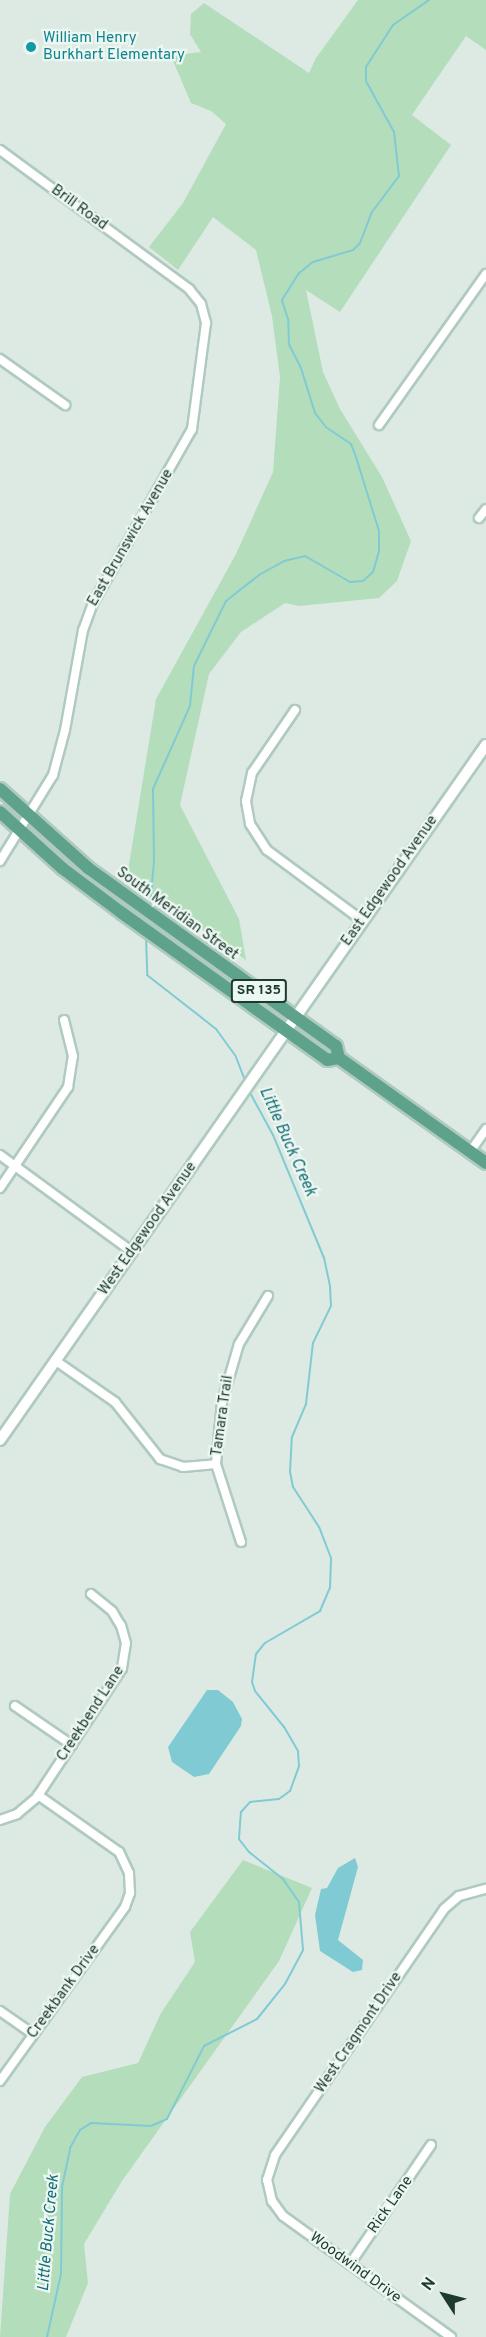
<!DOCTYPE html>
<html>
<head>
<meta charset="utf-8">
<style>
	body { margin:0 }
	#map { position:relative; width:486px; height:2337px; overflow:hidden; background:#ddeae3; font-family:Overpass,sans-serif }
	div>[style] { position:absolute }
	.green>* { inset:0; background:#b4ddbc }
	.water>* { inset:0; background:#80cbd3 }
	.stream>* { height:2px; margin:-1px; padding:0 1px; transform-origin:1px; border-radius:1px; background:#80cbd3 }
	.roads { filter:drop-shadow(2px 0 #afcabf) drop-shadow(-2px 0 #afcabf) drop-shadow(0 2px #afcabf) drop-shadow(0 -2px #afcabf) }
	.street>* { height:8px; margin:-4px; padding:0 4px; transform-origin:4px; border-radius:4px; background:#fff }
	.secondary>* { height:10px; margin:-5px; padding:0 5px; transform-origin:5px; border-radius:5px; background:#fff }
	.primary>* { height:12px; margin:-6px; padding:0 6px; transform-origin:6px; border-radius:6px; background:#5ea28c }
	.dots>* { width:16px; height:16px; translate:-50% -50%; box-sizing:border-box; border:3px solid #edf7f1; border-radius:50% }
	span { translate:-50% -50%; white-space:nowrap; text-align:center; line-height:1.15; -webkit-text-stroke:4.5px #edf7f1; paint-order:stroke }
	.shield-label span { padding:2px 4px; background:#edf7f1; border:2px solid; border-radius:4px; -webkit-text-stroke-width:0 }
	.shield-label { font-size:14px; color:#1e3a30; font-weight:700 }
	.culture-label { font-size:15px; color:#0d838f }
	.left { translate:0 -50%; text-align:left }
	.street-label { font-size:15px; color:#1e3a30 }
	.water-label { font-size:16px; color:#166d78; font-style:italic }
	.north { position:absolute; left:414px; top:2265px; width:60px; height:60px; -webkit-text-stroke:4px #edf7f1; paint-order:stroke; rotate:306deg; font-size:16px; font-weight:700; line-height:24px; text-align:center; color:#1e3a30 }
	.north::after { content:''; display:block; margin:auto; width:21px; height:27px; background:#1e3a30; clip-path:polygon(50% 0,100% 100%,50% 72%,0 100%) }
</style>
</head>
<body>
<div id="map">
	<div class="green">
		<i style="clip-path:polygon(358px 0,486px 0,486px 50px,466px 36px,412px 115px,451px 145px,340px 312px,306px 290px,323px 372px,340px 409px,382px 477px,411px 541px,397px 581px,379px 598px,299px 606px,285px 603px,241px 632px,209px 674px,180px 805px,239px 919px,246px 960px,127px 877px,156px 699px,236px 554px,273px 472px,280px 377px,272px 316px,256px 250px,213px 217px,178px 270px,149px 247px,183px 203px,226px 124px,211px 111px,191px 103px,171px 56px,201px 52px,190px 34px,191px 14px,204px 3px,309px 73px,316px 58px)"></i>
		<i style="clip-path:polygon(243px 1860px,312px 1888px,279px 1961px,122px 2181px,84px 2244px,88px 2283px,66px 2337px,0 2337px,10px 2194px,45px 2127px,82px 2077px,138px 2063px,161px 2013px,195px 1962px,190px 1932px)"></i>
	</div>
	<div class="water">
		<i style="clip-path:polygon(207px 1690px,218px 1690px,233px 1702px,242px 1719px,241px 1726px,209px 1774px,194px 1777px,172px 1762px,168px 1747px)"></i>
		<i style="clip-path:polygon(355px 1858px,358px 1867px,338px 1940px,363px 1960px,362px 1970px,353px 1972px,320px 1951px,315px 1915px,321px 1889px,327px 1888px,338px 1868px)"></i>
	</div>
	<div class="stream">
		<i style="left:150px;top:907px;width:46px;rotate:-85deg"></i>
		<i style="left:154px;top:861px;width:72px;rotate:-90.8deg"></i>
		<i style="left:153px;top:789px;width:91px;rotate:-66deg"></i>
		<i style="left:190px;top:706px;width:40px;rotate:-84.3deg"></i>
		<i style="left:194px;top:666px;width:72px;rotate:-63.8deg"></i>
		<i style="left:226px;top:601px;width:42px;rotate:-38.2deg"></i>
		<i style="left:259px;top:575px;width:29px;rotate:-29deg"></i>
		<i style="left:284px;top:561px;width:22px;rotate:-13deg"></i>
		<i style="left:305px;top:556px;width:52px;rotate:30deg"></i>
		<i style="left:350px;top:582px;width:13px;rotate:-4deg"></i>
		<i style="left:363px;top:581px;width:13px;rotate:-42deg"></i>
		<i style="left:373px;top:572px;width:22px;rotate:-74deg"></i>
		<i style="left:379px;top:551px;width:20px;rotate:-90deg"></i>
		<i style="left:379px;top:531px;width:77px;rotate:-107.3deg"></i>
		<i style="left:356px;top:457px;width:14px;rotate:-111deg"></i>
		<i style="left:351px;top:444px;width:30px;rotate:-146deg"></i>
		<i style="left:326px;top:427px;width:18px;rotate:-128deg"></i>
		<i style="left:315px;top:413px;width:47px;rotate:-107.3deg"></i>
		<i style="left:301px;top:368px;width:27px;rotate:-117deg"></i>
		<i style="left:289px;top:344px;width:25px;rotate:-92deg"></i>
		<i style="left:288px;top:319px;width:20px;rotate:-108deg"></i>
		<i style="left:282px;top:300px;width:31px;rotate:-58deg"></i>
		<i style="left:298px;top:274px;width:19px;rotate:-39deg"></i>
		<i style="left:313px;top:262px;width:42px;rotate:-16.7deg"></i>
		<i style="left:353px;top:250px;width:10px;rotate:-45deg"></i>
		<i style="left:360px;top:243px;width:33px;rotate:-69deg"></i>
		<i style="left:372px;top:212px;width:45px;rotate:-53.1deg"></i>
		<i style="left:399px;top:176px;width:44px;rotate:-96.5deg"></i>
		<i style="left:394px;top:132px;width:58px;rotate:-118.8deg"></i>
		<i style="left:366px;top:81px;width:14px;rotate:-90deg"></i>
		<i style="left:366px;top:67px;width:50px;rotate:-57.3deg"></i>
		<i style="left:393px;top:25px;width:44px;rotate:-34.8deg"></i>
		<i style="left:146px;top:937px;width:38px;rotate:88deg"></i>
		<i style="left:147px;top:975px;width:88px;rotate:38deg"></i>
		<i style="left:216px;top:1029px;width:34px;rotate:54deg"></i>
		<i style="left:236px;top:1057px;width:28px;rotate:69deg"></i>
		<i style="left:47px;top:2337px;width:65px;rotate:-77.5deg"></i>
		<i style="left:61px;top:2274px;width:87px;rotate:-89.3deg"></i>
		<i style="left:62px;top:2187px;width:40px;rotate:-78deg"></i>
		<i style="left:70px;top:2148px;width:21px;rotate:-61deg"></i>
		<i style="left:80px;top:2130px;width:13px;rotate:-32deg"></i>
		<i style="left:91px;top:2123px;width:60px;rotate:2.9deg"></i>
		<i style="left:151px;top:2126px;width:17px;rotate:-24deg"></i>
		<i style="left:167px;top:2119px;width:82px;rotate:-63.1deg"></i>
		<i style="left:204px;top:2046px;width:59px;rotate:-27deg"></i>
		<i style="left:257px;top:2019px;width:45px;rotate:-51.3deg"></i>
		<i style="left:285px;top:1984px;width:38px;rotate:-62deg"></i>
		<i style="left:303px;top:1950px;width:48px;rotate:-94.8deg"></i>
		<i style="left:299px;top:1902px;width:28px;rotate:-125deg"></i>
		<i style="left:283px;top:1879px;width:43px;rotate:-141.5deg"></i>
		<i style="left:249px;top:1852px;width:16px;rotate:-128deg"></i>
		<i style="left:239px;top:1839px;width:16px;rotate:-86deg"></i>
		<i style="left:240px;top:1823px;width:11px;rotate:-85deg"></i>
		<i style="left:241px;top:1812px;width:13px;rotate:-48deg"></i>
		<i style="left:250px;top:1802px;width:29px;rotate:-6deg"></i>
		<i style="left:279px;top:1799px;width:14px;rotate:-36deg"></i>
		<i style="left:290px;top:1791px;width:27px;rotate:-70deg"></i>
		<i style="left:299px;top:1766px;width:15px;rotate:-94deg"></i>
		<i style="left:298px;top:1751px;width:28px;rotate:-120deg"></i>
		<i style="left:284px;top:1727px;width:46px;rotate:-128.9deg"></i>
		<i style="left:255px;top:1691px;width:9px;rotate:-108deg"></i>
		<i style="left:252px;top:1682px;width:28px;rotate:-82deg"></i>
		<i style="left:256px;top:1654px;width:14px;rotate:-51deg"></i>
		<i style="left:265px;top:1643px;width:64px;rotate:-30.2deg"></i>
		<i style="left:320px;top:1611px;width:25px;rotate:-67deg"></i>
		<i style="left:330px;top:1588px;width:30px;rotate:-88deg"></i>
		<i style="left:331px;top:1558px;width:33px;rotate:-111deg"></i>
		<i style="left:319px;top:1527px;width:48px;rotate:-123deg"></i>
		<i style="left:293px;top:1487px;width:15px;rotate:-101deg"></i>
		<i style="left:290px;top:1472px;width:35px;rotate:-87deg"></i>
		<i style="left:292px;top:1437px;width:36px;rotate:-67deg"></i>
		<i style="left:306px;top:1404px;width:61px;rotate:-83.5deg"></i>
		<i style="left:313px;top:1343px;width:41px;rotate:-64.1deg"></i>
		<i style="left:331px;top:1306px;width:20px;rotate:-93deg"></i>
		<i style="left:330px;top:1286px;width:29px;rotate:-102deg"></i>
		<i style="left:324px;top:1258px;width:133px;rotate:-112.5deg"></i>
		<i style="left:273px;top:1135px;width:50px;rotate:-118.6deg"></i>
	</div>
	<div class="roads">
		<div class="street">
			<i style="left:0;top:150px;width:235px;rotate:36.3deg"></i>
			<i style="left:189px;top:289px;width:19px;rotate:51deg"></i>
			<i style="left:201px;top:304px;width:20px;rotate:75deg"></i>
			<i style="left:206px;top:323px;width:107px;rotate:97.5deg"></i>
			<i style="left:192px;top:429px;width:200px;rotate:119.6deg"></i>
			<i style="left:93px;top:603px;width:29px;rotate:110deg"></i>
			<i style="left:83px;top:630px;width:102px;rotate:100.2deg"></i>
			<i style="left:65px;top:730px;width:47px;rotate:104.9deg"></i>
			<i style="left:53px;top:775px;width:101px;rotate:121.6deg"></i>
			<i style="left:0;top:359px;width:80px;rotate:35.3deg"></i>
			<i style="left:379px;top:425px;width:185px;rotate:-54.7deg"></i>
			<i style="left:479px;top:518px;width:11px;rotate:-52deg"></i>
			<i style="left:295px;top:710px;width:76px;rotate:124.3deg"></i>
			<i style="left:252px;top:773px;width:29px;rotate:102deg"></i>
			<i style="left:246px;top:801px;width:23px;rotate:80deg"></i>
			<i style="left:250px;top:824px;width:31px;rotate:57deg"></i>
			<i style="left:267px;top:850px;width:119px;rotate:36.5deg"></i>
			<i style="left:470px;top:1152px;width:28px;rotate:-55deg"></i>
			<i style="left:0;top:1155px;width:162px;rotate:36.2deg"></i>
			<i style="left:0;top:1188px;width:122px;rotate:-56deg"></i>
			<i style="left:68px;top:1087px;width:31px;rotate:-81deg"></i>
			<i style="left:73px;top:1056px;width:37px;rotate:-104deg"></i>
			<i style="left:56px;top:1361px;width:72px;rotate:34.8deg"></i>
			<i style="left:115px;top:1402px;width:73px;rotate:51.7deg"></i>
			<i style="left:160px;top:1459px;width:24px;rotate:19deg"></i>
			<i style="left:183px;top:1467px;width:33px;rotate:-5deg"></i>
			<i style="left:241px;top:1542px;width:82px;rotate:-107.8deg"></i>
			<i style="left:216px;top:1464px;width:62px;rotate:-84.5deg"></i>
			<i style="left:222px;top:1402px;width:60px;rotate:-73.7deg"></i>
			<i style="left:239px;top:1344px;width:56px;rotate:-58.9deg"></i>
			<i style="left:15px;top:1706px;width:69px;rotate:34.4deg"></i>
			<i style="left:0;top:1820px;width:18px;rotate:-19deg"></i>
			<i style="left:17px;top:1814px;width:26px;rotate:-40deg"></i>
			<i style="left:37px;top:1797px;width:154px;rotate:-56.6deg"></i>
			<i style="left:122px;top:1668px;width:25px;rotate:-81deg"></i>
			<i style="left:126px;top:1643px;width:18px;rotate:-106deg"></i>
			<i style="left:121px;top:1626px;width:17px;rotate:-121deg"></i>
			<i style="left:112px;top:1611px;width:27px;rotate:-141deg"></i>
			<i style="left:0;top:2011px;width:40px;rotate:34.9deg"></i>
			<i style="left:0;top:2081px;width:214px;rotate:-54.3deg"></i>
			<i style="left:125px;top:1907px;width:15px;rotate:-70deg"></i>
			<i style="left:130px;top:1893px;width:20px;rotate:-93deg"></i>
			<i style="left:129px;top:1873px;width:23px;rotate:-115deg"></i>
			<i style="left:119px;top:1852px;width:99px;rotate:-144.9deg"></i>
			<i style="left:350px;top:2264px;width:144px;rotate:-55.8deg"></i>
			<i style="left:451px;top:2337px;width:207px;rotate:-144.2deg"></i>
			<i style="left:283px;top:2216px;width:19px;rotate:-126deg"></i>
			<i style="left:272px;top:2201px;width:22px;rotate:-103deg"></i>
			<i style="left:267px;top:2180px;width:26px;rotate:-72deg"></i>
			<i style="left:275px;top:2155px;width:298px;rotate:-55.5deg"></i>
			<i style="left:444px;top:1909px;width:20px;rotate:-41deg"></i>
			<i style="left:459px;top:1896px;width:28px;rotate:-15deg"></i>
		</div>
		<div class="secondary">
			<i style="left:0;top:1440px;width:848px;rotate:-55.04deg"></i>
		</div>
		<div class="primary">
			<i style="left:0;top:789px;width:118px;rotate:41.9deg"></i>
			<i style="left:88px;top:868px;width:305px;rotate:35.7deg"></i>
			<i style="left:336px;top:1046px;width:12px;rotate:76deg"></i>
			<i style="left:339px;top:1058px;width:181px;rotate:35.5deg"></i>
			<i style="left:0;top:812px;width:84px;rotate:42.1deg"></i>
			<i style="left:62px;top:868px;width:75px;rotate:36.9deg"></i>
			<i style="left:122px;top:913px;width:252px;rotate:35.6deg"></i>
			<i style="left:327px;top:1060px;width:12px;rotate:-9deg"></i>
		</div>
	</div>
	<div class="dots">
		<i style="left:31px;top:47px;background:#0f9aa8"></i>
	</div>
	<div class="shield-label">
		<span style="left:259px;top:991px">SR 135</span>
	</div>
	<div class="culture-label">
		<span class="left" style="left:43px;top:47px">William Henry<br>Burkhart Elementary</span>
	</div>
	<div class="street-label">
		<span style="left:79px;top:208px;rotate:36deg">Brill Road</span>
		<span style="left:131px;top:538px;rotate:-60deg">East Brunswick Avenue</span>
		<span style="left:390px;top:881px;rotate:-55deg">East Edgewood Avenue</span>
		<span style="left:177px;top:914px;rotate:36deg">South Meridian Street</span>
		<span style="left:148px;top:1229px;rotate:-55deg">West Edgewood Avenue</span>
		<span style="left:223px;top:1416px;rotate:-82deg">Tamara Trail</span>
		<span style="left:91px;top:1714px;rotate:-57deg">Creekbend Lane</span>
		<span style="left:64px;top:1992px;rotate:-54deg">Creekbank Drive</span>
		<span style="left:359px;top:2033px;rotate:-56deg">West Cragmont Drive</span>
		<span style="left:391px;top:2205px;rotate:-55deg">Rick Lane</span>
		<span style="left:355px;top:2268px;rotate:36deg">Woodwind Drive</span>
	</div>
	<div class="water-label">
		<span style="left:287px;top:1142px;rotate:66deg">Little Buck Creek</span>
		<span style="left:49px;top:2233px;rotate:-85deg">Little Buck Creek</span>
	</div>
	<div class="north">N</div>
</div>
</body>
</html>
